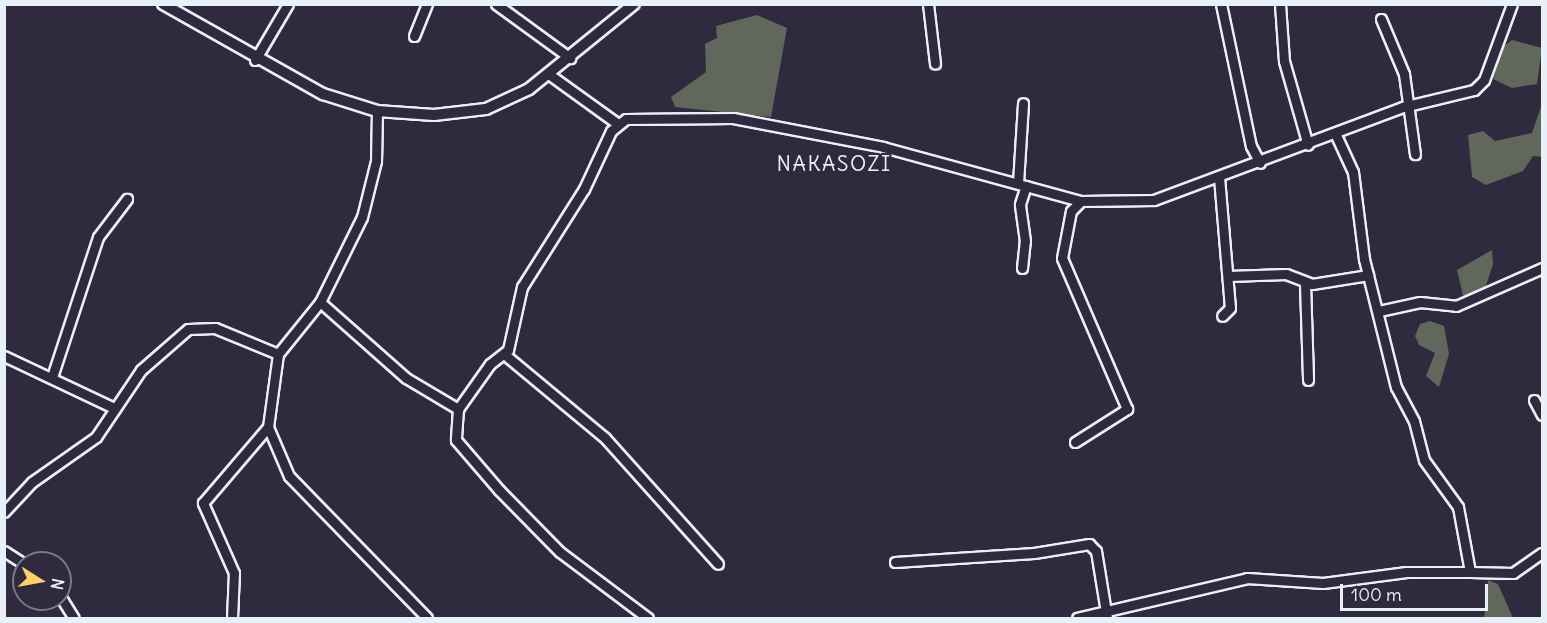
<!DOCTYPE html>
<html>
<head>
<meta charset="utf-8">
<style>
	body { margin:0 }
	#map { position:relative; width:1547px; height:623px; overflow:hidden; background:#2f2a3d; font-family:Delius,sans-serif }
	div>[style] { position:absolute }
	.green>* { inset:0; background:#61675a }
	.roads { filter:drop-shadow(2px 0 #e8f1f8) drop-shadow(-2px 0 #e8f1f8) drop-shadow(0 2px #e8f1f8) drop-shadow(0 -2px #e8f1f8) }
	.minor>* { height:9px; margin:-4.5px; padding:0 4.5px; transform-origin:4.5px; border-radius:4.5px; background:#2f2a3d }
	.tertiary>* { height:10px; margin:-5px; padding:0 5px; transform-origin:5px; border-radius:5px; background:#2f2a3d }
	span { translate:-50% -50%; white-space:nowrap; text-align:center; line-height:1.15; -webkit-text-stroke:4.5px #2f2a3d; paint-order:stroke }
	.quarter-label { font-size:21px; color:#e8f1f8; letter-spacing:1.5px }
	.frame { position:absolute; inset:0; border:6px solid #e8f1f8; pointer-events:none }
	.north { position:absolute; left:12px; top:551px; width:60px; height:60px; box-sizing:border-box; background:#2f2a3d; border:2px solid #797a88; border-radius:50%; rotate:101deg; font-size:16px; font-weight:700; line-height:24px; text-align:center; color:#e8f1f8 }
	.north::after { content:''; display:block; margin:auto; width:21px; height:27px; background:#ffd166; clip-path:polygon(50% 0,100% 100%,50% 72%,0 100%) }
	.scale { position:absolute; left:1340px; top:584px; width:148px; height:27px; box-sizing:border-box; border:3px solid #e8f1f8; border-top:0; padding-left:8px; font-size:18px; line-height:21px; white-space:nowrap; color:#e8f1f8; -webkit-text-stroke:4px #2f2a3d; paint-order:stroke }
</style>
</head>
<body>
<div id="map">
	<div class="green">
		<i style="clip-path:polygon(757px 15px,787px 28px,771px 117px,675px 107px,671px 97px,706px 72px,705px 44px,717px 38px,716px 26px)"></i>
		<i style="clip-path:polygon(1512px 40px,1542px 48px,1537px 84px,1512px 88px,1493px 79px,1504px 46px)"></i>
		<i style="clip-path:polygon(1542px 104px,1542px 157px,1533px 156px,1523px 171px,1486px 185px,1472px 177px,1468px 135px,1483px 131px,1495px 141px,1532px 133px)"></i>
		<i style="clip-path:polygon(1492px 250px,1493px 264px,1483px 295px,1464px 300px,1457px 270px)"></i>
		<i style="clip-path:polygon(1430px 321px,1444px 326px,1449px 354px,1439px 387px,1426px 376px,1435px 353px,1419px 345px,1415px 336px,1420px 324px)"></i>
		<i style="clip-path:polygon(1488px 580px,1498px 584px,1513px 618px,1484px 618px)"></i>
	</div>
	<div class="roads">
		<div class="minor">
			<i style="left:496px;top:4px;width:92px;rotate:36.1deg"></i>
			<i style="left:928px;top:4px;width:60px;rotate:83.3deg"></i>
			<i style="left:1221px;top:4px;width:145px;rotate:78.1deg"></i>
			<i style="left:1251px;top:146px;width:19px;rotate:62deg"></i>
			<i style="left:1280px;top:4px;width:57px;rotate:86deg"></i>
			<i style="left:1284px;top:61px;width:87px;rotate:74.1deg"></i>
			<i style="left:1381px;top:19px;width:60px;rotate:67.3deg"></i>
			<i style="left:1404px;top:74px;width:81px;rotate:82.2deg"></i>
			<i style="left:414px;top:36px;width:35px;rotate:-68deg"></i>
			<i style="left:255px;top:60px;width:65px;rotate:-59.5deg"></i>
			<i style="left:550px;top:75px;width:84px;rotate:35.8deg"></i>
			<i style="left:377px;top:111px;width:50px;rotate:91.1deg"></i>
			<i style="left:376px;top:161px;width:58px;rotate:104deg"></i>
			<i style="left:362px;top:217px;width:95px;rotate:116.3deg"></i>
			<i style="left:320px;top:302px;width:67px;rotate:128.9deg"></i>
			<i style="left:278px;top:354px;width:74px;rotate:97.8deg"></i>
			<i style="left:268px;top:427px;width:53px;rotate:66.8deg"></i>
			<i style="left:289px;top:476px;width:198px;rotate:45.8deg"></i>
			<i style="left:1335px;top:133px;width:43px;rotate:65.2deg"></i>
			<i style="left:1353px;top:172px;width:88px;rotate:82.8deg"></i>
			<i style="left:1364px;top:259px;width:132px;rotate:76deg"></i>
			<i style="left:1396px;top:387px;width:38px;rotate:62deg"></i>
			<i style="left:1414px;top:421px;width:40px;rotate:75.6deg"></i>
			<i style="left:1424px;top:460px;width:58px;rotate:54.1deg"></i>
			<i style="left:1458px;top:507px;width:66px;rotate:79.5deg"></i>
			<i style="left:1470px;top:572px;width:43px;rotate:1.3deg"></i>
			<i style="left:1513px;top:573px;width:35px;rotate:-35deg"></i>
			<i style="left:1219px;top:177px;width:131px;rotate:85.2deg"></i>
			<i style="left:1230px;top:308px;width:11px;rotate:135deg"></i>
			<i style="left:1018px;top:183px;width:80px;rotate:-86.4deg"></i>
			<i style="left:1022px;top:268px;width:27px;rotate:-84deg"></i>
			<i style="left:1025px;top:241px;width:37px;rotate:-98deg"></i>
			<i style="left:1020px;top:204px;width:19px;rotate:-72deg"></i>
			<i style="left:1228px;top:276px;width:58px;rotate:-2deg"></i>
			<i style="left:1286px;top:274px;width:28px;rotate:21deg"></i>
			<i style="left:1312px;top:284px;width:57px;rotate:-9.1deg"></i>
			<i style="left:1305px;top:283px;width:97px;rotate:88.2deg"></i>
			<i style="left:320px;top:302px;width:115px;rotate:41.5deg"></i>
			<i style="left:406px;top:378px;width:61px;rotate:30.8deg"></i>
			<i style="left:458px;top:409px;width:55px;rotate:-54.6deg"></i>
			<i style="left:490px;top:364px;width:23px;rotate:-38deg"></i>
			<i style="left:508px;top:350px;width:65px;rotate:-77.5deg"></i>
			<i style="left:522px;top:287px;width:116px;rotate:-57.7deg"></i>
			<i style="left:584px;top:189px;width:64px;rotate:-65deg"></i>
			<i style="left:611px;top:131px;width:19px;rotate:-39deg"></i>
			<i style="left:626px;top:119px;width:107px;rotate:-0.5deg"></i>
			<i style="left:733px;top:118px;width:153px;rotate:10.9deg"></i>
			<i style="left:883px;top:147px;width:205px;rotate:15.3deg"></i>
			<i style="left:1081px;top:201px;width:73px;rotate:-0.8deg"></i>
			<i style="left:1154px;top:200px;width:266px;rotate:-20.5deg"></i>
			<i style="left:1403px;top:107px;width:73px;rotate:-13.5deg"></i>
			<i style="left:1474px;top:90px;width:14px;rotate:-45deg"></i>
			<i style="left:1484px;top:80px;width:81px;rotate:-69.8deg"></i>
			<i style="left:1379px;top:311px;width:42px;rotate:-12.4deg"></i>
			<i style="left:1420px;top:302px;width:36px;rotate:6deg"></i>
			<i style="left:1456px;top:306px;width:94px;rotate:-23.8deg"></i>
			<i style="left:504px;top:354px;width:131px;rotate:39.7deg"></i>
			<i style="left:605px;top:438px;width:169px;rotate:48.1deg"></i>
			<i style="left:4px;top:356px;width:122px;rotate:25.3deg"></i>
			<i style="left:52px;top:377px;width:147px;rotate:-71.8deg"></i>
			<i style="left:98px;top:237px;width:48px;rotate:-52.7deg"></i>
			<i style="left:1534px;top:400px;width:17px;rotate:62deg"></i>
			<i style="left:458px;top:409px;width:31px;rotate:94deg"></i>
			<i style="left:456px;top:440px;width:66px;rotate:49.3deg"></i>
			<i style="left:499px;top:490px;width:87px;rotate:45.5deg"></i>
			<i style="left:560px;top:552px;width:110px;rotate:36.9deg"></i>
			<i style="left:1075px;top:442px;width:62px;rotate:-32.4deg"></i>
			<i style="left:1127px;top:409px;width:164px;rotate:-113.3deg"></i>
			<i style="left:1062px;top:258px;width:48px;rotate:-79.2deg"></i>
			<i style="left:1071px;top:211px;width:14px;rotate:-45deg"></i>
			<i style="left:4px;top:512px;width:41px;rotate:-47deg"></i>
			<i style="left:32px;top:482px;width:78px;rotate:-35.1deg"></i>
			<i style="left:96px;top:437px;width:81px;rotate:-56.1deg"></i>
			<i style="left:141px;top:370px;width:62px;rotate:-41.1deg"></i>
			<i style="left:188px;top:329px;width:27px;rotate:-2deg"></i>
			<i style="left:215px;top:328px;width:68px;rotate:22.4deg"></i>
			<i style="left:4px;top:551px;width:24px;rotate:33deg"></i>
			<i style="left:895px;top:562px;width:139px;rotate:-3.7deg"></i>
			<i style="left:1034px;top:553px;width:56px;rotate:-9.3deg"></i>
			<i style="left:1089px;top:544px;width:10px;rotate:45deg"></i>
			<i style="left:1096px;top:551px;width:68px;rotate:80.7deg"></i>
			<i style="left:60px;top:596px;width:26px;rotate:58deg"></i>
			<i style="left:232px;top:618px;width:45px;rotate:-87.5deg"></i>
			<i style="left:234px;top:573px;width:77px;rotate:-113.9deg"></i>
			<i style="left:203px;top:503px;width:100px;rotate:-49.5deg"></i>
			<i style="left:1077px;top:618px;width:175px;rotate:-13.2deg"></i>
			<i style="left:1247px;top:578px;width:76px;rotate:3.8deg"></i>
			<i style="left:1323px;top:583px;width:84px;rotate:-7.5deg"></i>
			<i style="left:1406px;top:572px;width:64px"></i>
		</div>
		<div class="tertiary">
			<i style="left:163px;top:4px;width:184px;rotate:29.4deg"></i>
			<i style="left:323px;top:94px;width:57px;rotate:17.5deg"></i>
			<i style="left:377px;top:111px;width:57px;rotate:4deg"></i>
			<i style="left:434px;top:115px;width:52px;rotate:-6.6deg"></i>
			<i style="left:486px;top:109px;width:47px;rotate:-24.9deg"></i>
			<i style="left:529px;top:89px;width:135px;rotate:-39deg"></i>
		</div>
	</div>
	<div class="quarter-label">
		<span style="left:834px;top:164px">NAKASOZI</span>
	</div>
	<div class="frame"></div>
	<div class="north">N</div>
	<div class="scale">100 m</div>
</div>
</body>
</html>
